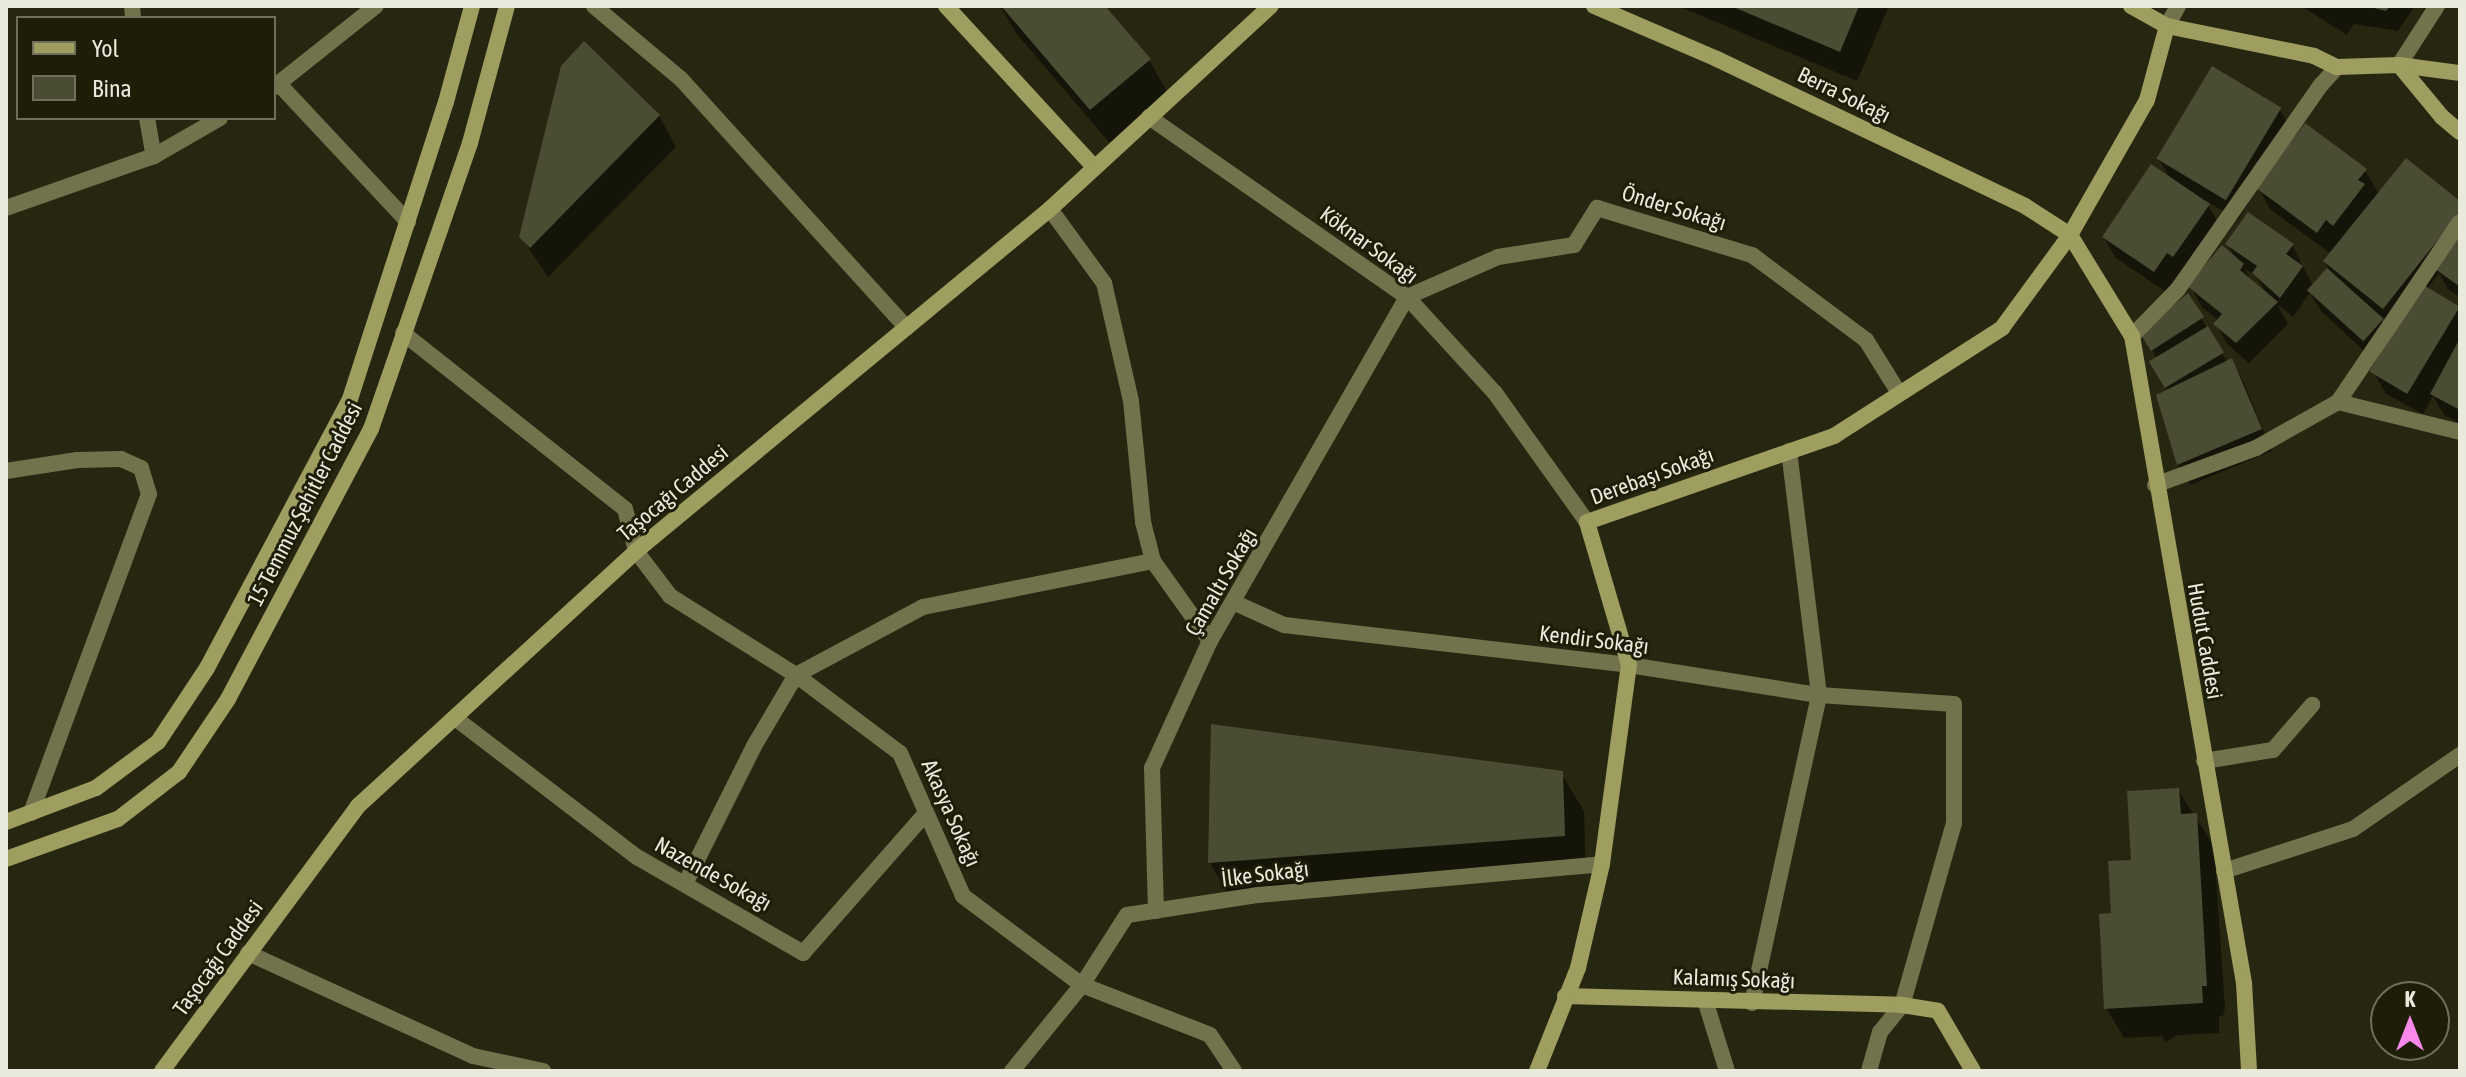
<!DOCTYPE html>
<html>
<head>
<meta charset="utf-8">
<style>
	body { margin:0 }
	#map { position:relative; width:2466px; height:1077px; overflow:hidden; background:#272711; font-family:"Asap Condensed",sans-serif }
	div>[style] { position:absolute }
	.shadow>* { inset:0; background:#0007 }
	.building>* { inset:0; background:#4b4c34; transform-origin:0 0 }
	.street>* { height:16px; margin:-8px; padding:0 8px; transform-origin:8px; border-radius:8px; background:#72724d }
	.secondary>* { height:16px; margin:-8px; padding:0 8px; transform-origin:8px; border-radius:8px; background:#9e9e60 }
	span { translate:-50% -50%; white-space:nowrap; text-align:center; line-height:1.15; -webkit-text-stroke:6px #1e1d07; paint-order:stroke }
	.street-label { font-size:22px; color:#e9e9dc }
	.frame { position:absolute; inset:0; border:8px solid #e9e9dc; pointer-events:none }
	.legend { position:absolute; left:16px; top:16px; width:260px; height:104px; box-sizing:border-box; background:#1e1d07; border:2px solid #6f6f5c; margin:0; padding:10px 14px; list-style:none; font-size:24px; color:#e9e9dc }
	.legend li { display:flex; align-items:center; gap:16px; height:40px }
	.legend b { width:40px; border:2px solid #6f6f5c }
	.north { position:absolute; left:2370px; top:981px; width:80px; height:80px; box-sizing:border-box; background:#1e1d07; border:2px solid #6f6f5c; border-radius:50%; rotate:0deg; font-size:22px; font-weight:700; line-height:32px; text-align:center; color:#e9e9dc }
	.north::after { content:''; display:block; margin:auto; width:28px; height:36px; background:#f888ea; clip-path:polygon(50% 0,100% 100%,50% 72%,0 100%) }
</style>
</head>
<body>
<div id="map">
	<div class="shadow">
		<i style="clip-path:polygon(1000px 6px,1103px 6px,1149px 60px,1171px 99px,1113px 147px,1016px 33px)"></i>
		<i style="clip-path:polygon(1678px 6px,1889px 6px,1857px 81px)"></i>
		<i style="clip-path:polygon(2301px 6px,2415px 6px,2398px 31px,2354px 24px,2347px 35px)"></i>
		<i style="clip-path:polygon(584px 44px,659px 116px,676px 147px,548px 277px,521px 237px)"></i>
		<i style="clip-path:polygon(evenodd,2212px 69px,2280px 110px,2292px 131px,2269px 168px,2365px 171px,2379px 194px,2460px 204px,2460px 297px,2448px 289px,2439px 273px,2427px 289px,2460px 307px,2460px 423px,2444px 415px,2433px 396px,2423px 414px,2386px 394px,2374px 373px,2386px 349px,2375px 361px,2321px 311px,2310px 293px,2293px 317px,2277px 304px,2288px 324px,2249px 363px,2228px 345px,2216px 324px,2219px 321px,2202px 307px,2190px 286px,2236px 259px,2227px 244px,2292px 245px,2313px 286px,2329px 269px,2325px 262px,2331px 254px,2270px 209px,2258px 187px,2238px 220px,2205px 200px,2220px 226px,2186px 277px,2179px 273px,2166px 292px,2116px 258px,2104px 238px,2171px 180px,2158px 158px,2212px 69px,2244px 268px,2256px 276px,2266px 293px,2253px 284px,2244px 268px,2212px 69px,2379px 315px,2395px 328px,2403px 323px,2393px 340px,2379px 315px)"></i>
		<i style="clip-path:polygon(2188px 296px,2227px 362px,2231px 360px,2243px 381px,2272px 451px,2190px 485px,2178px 464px,2168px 392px,2151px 362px,2157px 358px,2142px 334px)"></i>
		<i style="clip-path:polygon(1561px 773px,1584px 811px,1586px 874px,1232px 901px,1210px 863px)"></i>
		<i style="clip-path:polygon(2178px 790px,2214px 846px,2225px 1008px,2223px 1016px,2219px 1016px,2219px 1033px,2178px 1035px,2166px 1042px,2162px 1036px,2124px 1038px,2106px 1008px,2113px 915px,2133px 862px)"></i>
	</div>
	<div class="building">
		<i style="clip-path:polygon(1001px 6px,1105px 6px,1151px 59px,1090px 110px)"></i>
		<i style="clip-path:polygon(1731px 6px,1859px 6px,1840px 52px)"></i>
		<i style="clip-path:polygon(2366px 6px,2390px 6px,2386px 11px)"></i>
		<i style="clip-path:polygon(584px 41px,660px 115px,530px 248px,519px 237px,561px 66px)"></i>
		<i style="left:2212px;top:66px;width:81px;height:108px;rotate:31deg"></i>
		<i style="clip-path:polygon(2305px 123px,2367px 169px,2358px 180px,2365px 184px,2333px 226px,2326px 220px,2317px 233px,2256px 188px)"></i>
		<i style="clip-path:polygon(2406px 158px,2460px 201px,2460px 212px,2383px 309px,2323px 261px)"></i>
		<i style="clip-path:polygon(2151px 164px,2210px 204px,2173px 257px,2167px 253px,2154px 272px,2102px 237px)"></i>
		<i style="clip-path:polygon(2248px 212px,2294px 244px,2286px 254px,2303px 266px,2280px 298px,2252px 273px,2257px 266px,2225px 244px)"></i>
		<i style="clip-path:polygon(2460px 231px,2460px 287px,2434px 268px)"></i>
		<i style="clip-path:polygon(2222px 245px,2244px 264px,2240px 270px,2278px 302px,2236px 343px,2213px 324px,2222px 314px,2187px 286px)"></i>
		<i style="left:2327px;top:268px;width:76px;height:30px;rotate:42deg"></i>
		<i style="left:2422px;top:284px;width:44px;height:102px;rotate:31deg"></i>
		<i style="clip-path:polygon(2188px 293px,2204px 317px,2151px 351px,2140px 333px)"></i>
		<i style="left:2208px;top:326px;width:31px;height:69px;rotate:59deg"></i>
		<i style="clip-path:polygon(2460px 338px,2460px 410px,2430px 394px)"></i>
		<i style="clip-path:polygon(2232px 358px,2262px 429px,2177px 465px,2156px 395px)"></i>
		<i style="clip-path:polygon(1211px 724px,1563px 771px,1565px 836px,1208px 863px)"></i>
		<i style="clip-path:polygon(2179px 788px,2181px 814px,2197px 813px,2207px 986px,2202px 986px,2203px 1003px,2104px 1009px,2099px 914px,2111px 913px,2108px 861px,2131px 860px,2127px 791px)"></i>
	</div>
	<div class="street">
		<i style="left:132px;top:6px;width:12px;rotate:85deg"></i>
		<i style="left:594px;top:6px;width:114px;rotate:40deg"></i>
		<i style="left:681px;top:79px;width:336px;rotate:47.8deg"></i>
		<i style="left:2167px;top:26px;width:23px;rotate:-61deg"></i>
		<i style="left:2399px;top:65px;width:70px;rotate:-57.2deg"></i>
		<i style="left:279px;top:84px;width:189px;rotate:46.9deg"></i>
		<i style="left:274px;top:87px;width:130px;rotate:-38.5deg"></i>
		<i style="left:1149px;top:117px;width:315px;rotate:34.9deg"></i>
		<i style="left:1407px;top:297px;width:130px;rotate:47.5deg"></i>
		<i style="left:1495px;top:393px;width:158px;rotate:54.5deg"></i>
		<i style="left:147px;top:118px;width:39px;rotate:80deg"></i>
		<i style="left:6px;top:208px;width:157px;rotate:-19.4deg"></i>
		<i style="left:154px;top:156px;width:76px;rotate:-29.9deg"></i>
		<i style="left:1050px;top:209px;width:92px;rotate:53.9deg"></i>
		<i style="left:1104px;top:283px;width:121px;rotate:77.1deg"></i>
		<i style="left:1131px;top:401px;width:122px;rotate:84.3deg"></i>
		<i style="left:1143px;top:522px;width:40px;rotate:75.6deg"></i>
		<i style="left:1153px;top:561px;width:98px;rotate:54.5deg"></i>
		<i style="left:1407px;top:297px;width:99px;rotate:-23.7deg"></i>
		<i style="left:1498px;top:257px;width:77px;rotate:-9deg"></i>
		<i style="left:1574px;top:245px;width:44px;rotate:-58.1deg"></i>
		<i style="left:1597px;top:208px;width:162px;rotate:16.9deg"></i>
		<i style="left:1752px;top:255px;width:142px;rotate:36.7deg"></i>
		<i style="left:1866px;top:340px;width:62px;rotate:58.1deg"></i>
		<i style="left:403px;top:333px;width:283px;rotate:38.4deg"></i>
		<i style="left:625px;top:509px;width:43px;rotate:75.3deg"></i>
		<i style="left:636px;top:551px;width:56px;rotate:52.9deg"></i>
		<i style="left:670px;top:596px;width:149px;rotate:32.1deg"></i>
		<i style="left:796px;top:675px;width:130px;rotate:36.9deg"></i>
		<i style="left:900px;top:753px;width:156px;rotate:66.2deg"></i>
		<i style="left:963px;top:896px;width:149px;rotate:36.8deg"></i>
		<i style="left:1082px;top:985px;width:137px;rotate:21.3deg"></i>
		<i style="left:1210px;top:1035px;width:43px;rotate:56.3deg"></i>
		<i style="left:2132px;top:336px;width:66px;rotate:-45.6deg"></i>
		<i style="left:2178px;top:289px;width:249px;rotate:-55deg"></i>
		<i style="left:2321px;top:85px;width:24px;rotate:-48deg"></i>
		<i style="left:2338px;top:402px;width:126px;rotate:13.8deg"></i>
		<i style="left:6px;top:471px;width:72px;rotate:-8.8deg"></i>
		<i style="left:77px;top:460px;width:44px;rotate:-1.3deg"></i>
		<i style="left:121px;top:459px;width:22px;rotate:24deg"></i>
		<i style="left:141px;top:468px;width:27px;rotate:73deg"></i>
		<i style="left:149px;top:494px;width:340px;rotate:110.3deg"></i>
		<i style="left:2155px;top:485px;width:108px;rotate:-20.1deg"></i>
		<i style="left:2256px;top:448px;width:94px;rotate:-29.3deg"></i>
		<i style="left:2338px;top:402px;width:217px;rotate:-55.9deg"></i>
		<i style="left:1233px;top:602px;width:56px;rotate:24.3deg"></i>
		<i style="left:1284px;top:625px;width:347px;rotate:6.6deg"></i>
		<i style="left:1629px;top:665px;width:192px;rotate:9deg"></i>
		<i style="left:1819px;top:695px;width:135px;rotate:3.8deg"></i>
		<i style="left:1954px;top:704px;width:119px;rotate:90deg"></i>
		<i style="left:1954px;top:823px;width:189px;rotate:105.9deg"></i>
		<i style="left:1902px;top:1005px;width:35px;rotate:129deg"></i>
		<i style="left:1880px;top:1032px;width:41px;rotate:105.8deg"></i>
		<i style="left:455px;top:718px;width:229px;rotate:37.4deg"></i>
		<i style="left:637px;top:857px;width:192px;rotate:30deg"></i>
		<i style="left:803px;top:953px;width:186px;rotate:-48.7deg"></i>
		<i style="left:2204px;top:761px;width:70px;rotate:-9.1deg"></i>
		<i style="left:2273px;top:750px;width:60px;rotate:-49.1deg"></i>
		<i style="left:2224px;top:871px;width:136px;rotate:-18deg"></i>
		<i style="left:2353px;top:829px;width:130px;rotate:-34.7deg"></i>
		<i style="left:685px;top:884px;width:154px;rotate:-63.4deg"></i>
		<i style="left:754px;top:746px;width:82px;rotate:-59.4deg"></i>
		<i style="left:796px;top:675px;width:144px;rotate:-28.2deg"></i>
		<i style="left:923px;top:607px;width:235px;rotate:-11.3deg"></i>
		<i style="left:1156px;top:911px;width:143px;rotate:-91.6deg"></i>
		<i style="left:1152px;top:768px;width:140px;rotate:-65.5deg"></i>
		<i style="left:1210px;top:641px;width:396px;rotate:-60.2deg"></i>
		<i style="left:248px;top:953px;width:247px;rotate:24.6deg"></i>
		<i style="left:473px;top:1056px;width:72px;rotate:12.1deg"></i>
		<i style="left:1705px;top:1000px;width:74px;rotate:72.8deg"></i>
		<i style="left:1752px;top:1003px;width:315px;rotate:-77.7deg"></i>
		<i style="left:1819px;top:695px;width:246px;rotate:-97deg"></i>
		<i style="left:1012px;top:1071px;width:111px;rotate:-50.9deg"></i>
		<i style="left:1082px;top:985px;width:83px;rotate:-57.3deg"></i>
		<i style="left:1127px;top:915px;width:133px;rotate:-8.7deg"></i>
		<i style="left:1258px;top:895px;width:345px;rotate:-5.1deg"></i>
	</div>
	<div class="secondary">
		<i style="left:946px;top:6px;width:219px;rotate:47.4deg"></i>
		<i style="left:1594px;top:6px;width:134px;rotate:23.3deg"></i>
		<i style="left:1717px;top:59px;width:341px;rotate:25.5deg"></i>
		<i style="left:2025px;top:206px;width:54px;rotate:32.8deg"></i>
		<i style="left:2070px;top:235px;width:119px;rotate:58.5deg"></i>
		<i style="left:2132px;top:336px;width:657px;rotate:80.18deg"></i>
		<i style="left:2244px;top:983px;width:88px;rotate:86.7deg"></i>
		<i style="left:2131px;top:6px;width:41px;rotate:29.1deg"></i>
		<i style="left:2167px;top:26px;width:150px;rotate:11.5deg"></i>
		<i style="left:2314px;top:56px;width:25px;rotate:26deg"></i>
		<i style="left:2337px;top:67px;width:62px;rotate:-1.8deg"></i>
		<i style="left:2399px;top:65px;width:62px;rotate:7.5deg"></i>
		<i style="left:2399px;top:65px;width:67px;rotate:50.4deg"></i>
		<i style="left:2442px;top:117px;width:23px;rotate:40deg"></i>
		<i style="left:6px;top:822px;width:96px;rotate:-20.7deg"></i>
		<i style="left:96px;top:788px;width:77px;rotate:-36.6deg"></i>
		<i style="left:158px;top:742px;width:89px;rotate:-56.5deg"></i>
		<i style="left:207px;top:668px;width:305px;rotate:-62deg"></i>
		<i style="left:350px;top:399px;width:312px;rotate:-72.1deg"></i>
		<i style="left:446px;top:102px;width:99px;rotate:-74.8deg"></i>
		<i style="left:6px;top:859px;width:119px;rotate:-19.7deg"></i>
		<i style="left:118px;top:819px;width:77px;rotate:-37.6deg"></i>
		<i style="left:179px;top:772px;width:88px;rotate:-56.1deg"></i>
		<i style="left:228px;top:699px;width:306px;rotate:-62.1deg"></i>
		<i style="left:371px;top:429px;width:303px;rotate:-70.9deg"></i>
		<i style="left:470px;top:143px;width:142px;rotate:-74.9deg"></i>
		<i style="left:1565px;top:996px;width:337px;rotate:1.5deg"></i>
		<i style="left:1902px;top:1005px;width:36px;rotate:9deg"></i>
		<i style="left:1938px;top:1011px;width:69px;rotate:59.7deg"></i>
		<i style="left:162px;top:1071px;width:330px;rotate:-53.5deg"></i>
		<i style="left:358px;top:806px;width:377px;rotate:-42.5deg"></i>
		<i style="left:636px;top:551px;width:537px;rotate:-39.56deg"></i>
		<i style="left:1050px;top:209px;width:300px;rotate:-42.6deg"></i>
		<i style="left:1537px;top:1071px;width:111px;rotate:-68.3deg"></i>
		<i style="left:1578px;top:968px;width:107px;rotate:-77deg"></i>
		<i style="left:1602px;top:864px;width:201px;rotate:-82.3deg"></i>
		<i style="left:1629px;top:665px;width:149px;rotate:-106.4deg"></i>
		<i style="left:1587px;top:522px;width:262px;rotate:-19.2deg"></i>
		<i style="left:1834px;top:436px;width:200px;rotate:-32.7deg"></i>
		<i style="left:2002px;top:328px;width:115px;rotate:-53.8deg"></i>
		<i style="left:2070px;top:235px;width:155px;rotate:-60.3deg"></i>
		<i style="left:2147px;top:100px;width:77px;rotate:-74.9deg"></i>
	</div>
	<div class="street-label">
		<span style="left:1844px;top:95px;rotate:26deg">Berra Sokağı</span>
		<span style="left:1674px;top:208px;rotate:17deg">Önder Sokağı</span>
		<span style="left:1369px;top:245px;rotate:36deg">Köknar Sokağı</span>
		<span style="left:1652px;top:476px;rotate:-20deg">Derebaşı Sokağı</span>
		<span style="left:673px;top:493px;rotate:-40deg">Taşocağı Caddesi</span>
		<span style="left:305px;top:504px;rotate:-63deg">15 Temmuz Şehitler Caddesi</span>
		<span style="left:1221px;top:582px;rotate:-60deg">Çamaltı Sokağı</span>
		<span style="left:1594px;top:640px;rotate:7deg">Kendir Sokağı</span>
		<span style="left:2205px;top:641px;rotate:80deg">Hudut Caddesi</span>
		<span style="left:951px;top:813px;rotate:66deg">Akasya Sokağı</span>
		<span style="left:713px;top:874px;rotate:29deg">Nazende Sokağı</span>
		<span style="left:1265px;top:874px;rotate:-7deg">İlke Sokağı</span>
		<span style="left:218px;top:958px;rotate:-54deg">Taşocağı Caddesi</span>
		<span style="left:1734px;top:979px;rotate:2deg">Kalamış Sokağı</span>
	</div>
	<div class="frame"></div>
	<ul class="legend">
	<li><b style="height:10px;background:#9e9e60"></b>Yol</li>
	<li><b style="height:22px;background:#4b4c34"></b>Bina</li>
	</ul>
	<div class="north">K</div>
</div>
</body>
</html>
